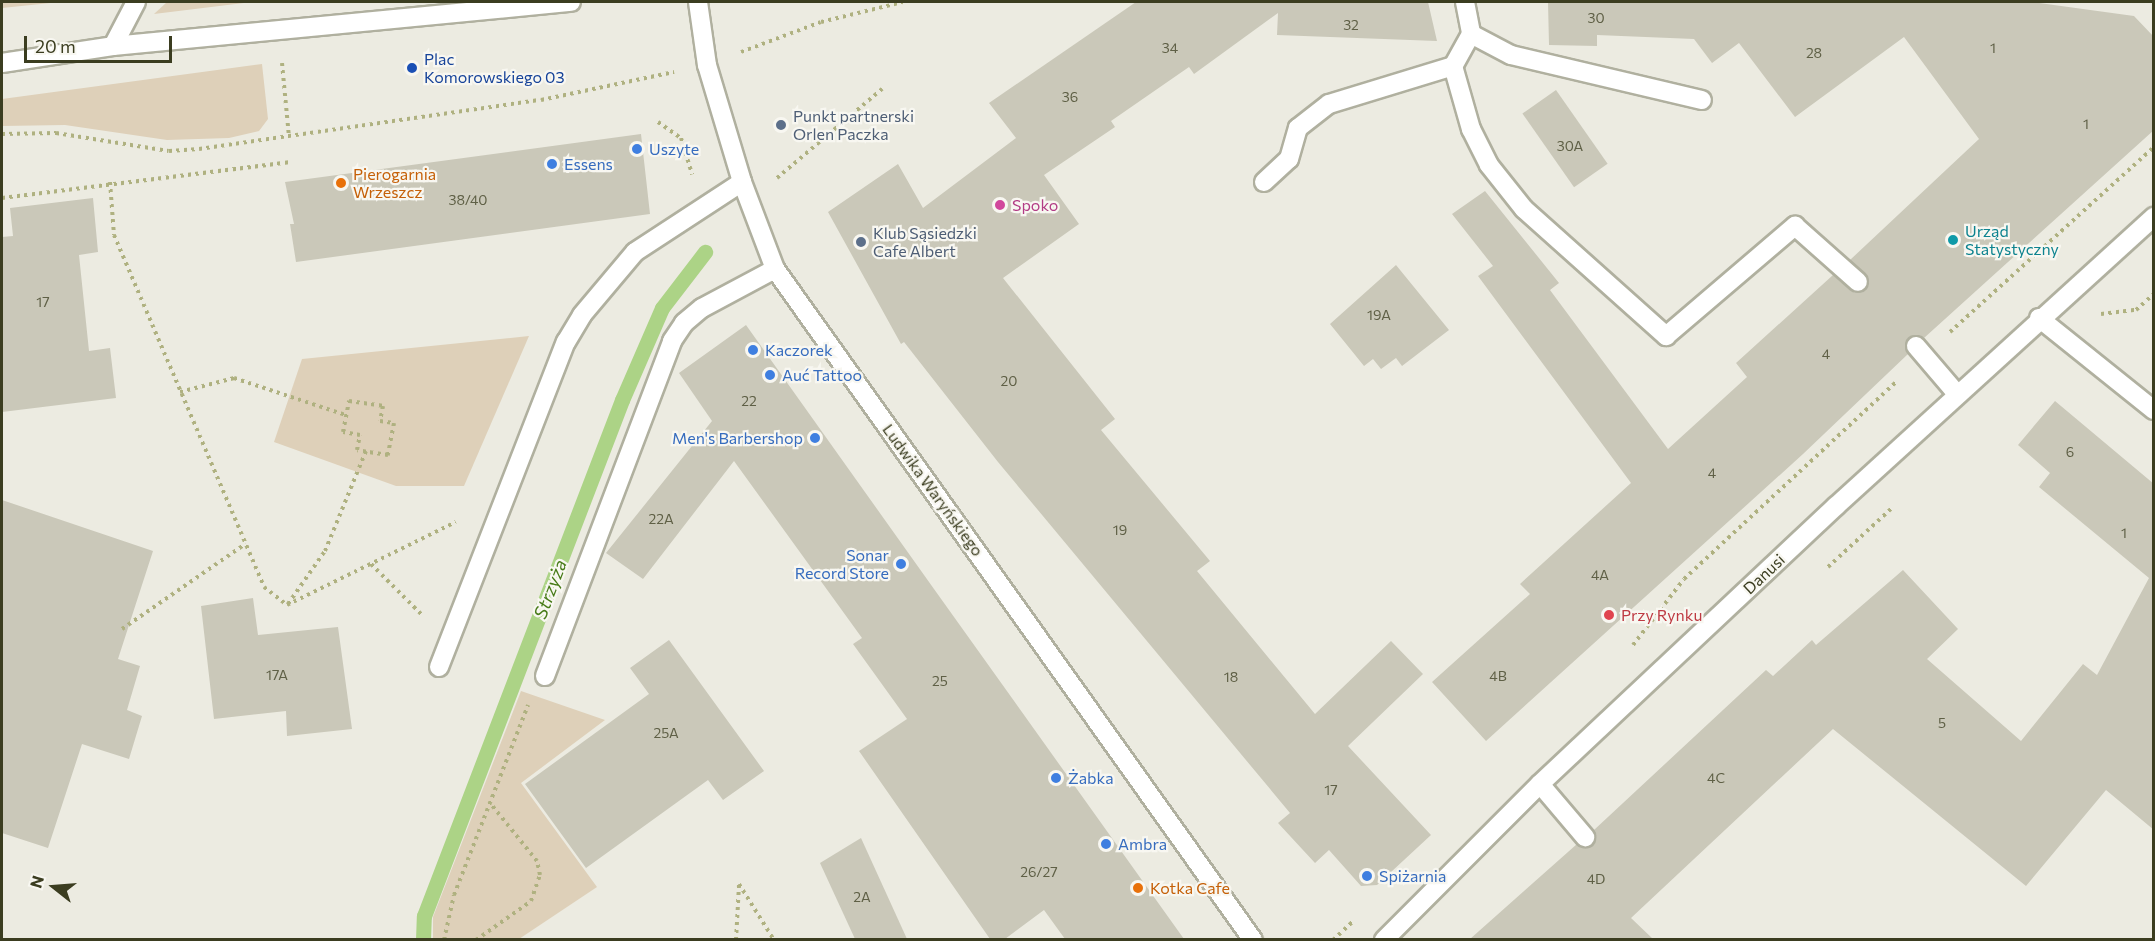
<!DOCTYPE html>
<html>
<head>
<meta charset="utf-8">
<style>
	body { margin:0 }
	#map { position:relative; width:2155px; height:941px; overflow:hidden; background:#ecebe1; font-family:Commissioner,sans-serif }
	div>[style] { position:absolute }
	.green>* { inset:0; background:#ded0b9 }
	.stream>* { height:15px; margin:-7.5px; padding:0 7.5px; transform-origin:7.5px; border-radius:7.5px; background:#acd386 }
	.building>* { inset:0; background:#cac8b9; transform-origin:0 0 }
	.path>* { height:4px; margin-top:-2px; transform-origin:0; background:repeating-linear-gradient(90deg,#afb180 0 3px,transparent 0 7.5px) }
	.roads { filter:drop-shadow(2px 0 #b0b09f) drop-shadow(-2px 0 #b0b09f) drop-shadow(0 2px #b0b09f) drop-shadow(0 -2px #b0b09f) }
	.lane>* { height:18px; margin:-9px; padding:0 9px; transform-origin:9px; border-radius:9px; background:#fff }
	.street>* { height:18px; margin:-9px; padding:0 9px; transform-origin:9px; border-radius:9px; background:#fff }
	.secondary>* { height:18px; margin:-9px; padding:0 9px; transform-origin:9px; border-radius:9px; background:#fff }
	.dots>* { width:16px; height:16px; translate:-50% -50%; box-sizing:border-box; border:3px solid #f8f7f1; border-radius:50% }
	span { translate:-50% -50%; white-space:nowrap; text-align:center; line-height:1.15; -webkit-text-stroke:4.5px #f8f7f1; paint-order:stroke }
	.number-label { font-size:14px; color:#5f6046 }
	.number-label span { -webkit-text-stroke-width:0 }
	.transit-label { font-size:16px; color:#164399 }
	.left { translate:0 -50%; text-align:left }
	.service-label { font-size:16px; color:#4e5e75 }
	.shop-label { font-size:16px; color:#366cbe }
	.right { translate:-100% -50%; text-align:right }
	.food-label { font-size:16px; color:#c56008 }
	.hotel-label { font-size:16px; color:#b23c85 }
	.culture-label { font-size:16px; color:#0d838f }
	.street-label { font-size:16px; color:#3b3d20 }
	.health-label { font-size:16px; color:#be3a42 }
	.water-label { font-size:18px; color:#477b18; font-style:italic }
	.frame { position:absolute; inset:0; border:3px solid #3b3d20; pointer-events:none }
	.north { position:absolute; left:24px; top:857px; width:60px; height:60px; -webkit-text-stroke:4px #f8f7f1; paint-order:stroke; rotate:287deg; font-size:16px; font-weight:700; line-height:24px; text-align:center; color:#3b3d20 }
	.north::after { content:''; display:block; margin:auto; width:21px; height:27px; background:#3b3d20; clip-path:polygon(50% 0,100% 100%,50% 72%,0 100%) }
	.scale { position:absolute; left:24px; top:36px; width:148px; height:27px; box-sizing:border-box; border:3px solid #3b3d20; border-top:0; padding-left:8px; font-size:18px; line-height:21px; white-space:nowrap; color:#3b3d20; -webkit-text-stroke:4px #f8f7f1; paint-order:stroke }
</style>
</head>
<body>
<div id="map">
	<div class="green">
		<i style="clip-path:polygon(2px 2px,60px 2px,2px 8px)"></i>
		<i style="clip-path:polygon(167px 2px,252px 2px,154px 14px)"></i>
		<i style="clip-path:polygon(262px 64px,268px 119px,259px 131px,229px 138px,167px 140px,65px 125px,2px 126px,2px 99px)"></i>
		<i style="clip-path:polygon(529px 336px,464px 486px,396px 486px,274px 442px,302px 359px)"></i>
		<i style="clip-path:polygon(521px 691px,605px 720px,521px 783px,597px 887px,519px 939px,433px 939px,433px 917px)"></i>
	</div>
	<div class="stream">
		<i style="left:423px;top:940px;width:24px;rotate:-88deg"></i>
		<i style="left:424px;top:916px;width:553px;rotate:-69.01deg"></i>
		<i style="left:622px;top:400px;width:100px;rotate:-66.5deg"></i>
		<i style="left:662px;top:308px;width:71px;rotate:-52.5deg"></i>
	</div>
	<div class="building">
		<i style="clip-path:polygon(1136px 2px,1428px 2px,1437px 41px,1277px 35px,1278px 13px,1194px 74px,1189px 67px,1111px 121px,1115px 127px,1044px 175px,1079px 224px,1003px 278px,1115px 419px,1101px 430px,1210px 561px,1197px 571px,1315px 714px,1391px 641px,1423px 674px,1348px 746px,1431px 835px,1377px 885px,1361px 886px,1329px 850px,1315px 863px,1278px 823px,1290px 813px,998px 462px,904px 342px,901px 344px,828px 212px,898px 164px,923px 208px,1016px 138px,989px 103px)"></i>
		<i style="clip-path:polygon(1548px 2px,2032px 2px,2134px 16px,2154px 37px,2154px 130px,1924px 338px,1915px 335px,1908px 338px,1905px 347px,1908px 354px,1803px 454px,1486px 741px,1432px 682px,1530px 594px,1520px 584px,1631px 483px,1478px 276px,1493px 266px,1452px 214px,1485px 191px,1559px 283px,1550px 290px,1668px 449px,1747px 377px,1736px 363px,1833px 275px,1855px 293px,1866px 290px,1868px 278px,1850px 260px,1979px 139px,1904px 37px,1795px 117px,1739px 43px,1712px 63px,1694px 39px,1597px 35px,1597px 46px,1549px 45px)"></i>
		<i style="left:1556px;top:90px;width:90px;height:41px;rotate:55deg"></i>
		<i style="clip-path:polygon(641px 134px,650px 214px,296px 262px,290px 224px,294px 224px,285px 182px)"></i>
		<i style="clip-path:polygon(93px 198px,98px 252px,79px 255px,89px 351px,110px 348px,116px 398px,2px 412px,2px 237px,13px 236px,10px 208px)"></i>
		<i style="clip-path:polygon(1396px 265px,1449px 330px,1402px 366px,1396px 358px,1381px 369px,1373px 359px,1364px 366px,1330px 324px)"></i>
		<i style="clip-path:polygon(746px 325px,934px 589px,1184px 939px,1065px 939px,1044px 910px,1005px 939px,990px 939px,859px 751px,907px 719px,853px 644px,862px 638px,734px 461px,643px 579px,606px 553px,712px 421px,679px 373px)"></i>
		<i style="clip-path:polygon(2055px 401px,2154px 484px,2154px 830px,2106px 790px,2026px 886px,1833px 729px,1631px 918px,1653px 939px,1470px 939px,1577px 844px,1586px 848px,1593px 845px,1594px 830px,1766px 670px,1773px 676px,1812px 640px,1816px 645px,1903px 570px,1958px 629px,1927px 659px,2021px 741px,2083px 664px,2097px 675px,2149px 578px,2039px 487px,2050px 473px,2018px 445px)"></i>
		<i style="clip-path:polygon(2px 500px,153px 551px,118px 659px,140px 666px,127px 710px,142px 716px,129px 759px,82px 744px,48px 848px,2px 833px)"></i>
		<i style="clip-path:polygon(253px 598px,258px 635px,338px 627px,352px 729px,287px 736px,286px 711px,214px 719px,201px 606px)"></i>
		<i style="clip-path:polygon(669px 640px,764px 771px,723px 800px,708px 780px,586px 868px,525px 784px,649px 694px,630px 668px)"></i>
		<i style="clip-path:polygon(861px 838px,907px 939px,855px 939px,820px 863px)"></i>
	</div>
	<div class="path">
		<i style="left:741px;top:52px;width:85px;rotate:-20.6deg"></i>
		<i style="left:821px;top:22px;width:84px;rotate:-13.7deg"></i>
		<i style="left:282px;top:63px;width:74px;rotate:84.6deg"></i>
		<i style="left:658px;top:122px;width:28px;rotate:35deg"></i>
		<i style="left:681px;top:138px;width:38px;rotate:73deg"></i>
		<i style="left:2px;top:134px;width:54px;rotate:-1.1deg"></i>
		<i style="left:56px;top:133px;width:114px;rotate:9.1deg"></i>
		<i style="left:169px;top:151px;width:30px;rotate:-4deg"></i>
		<i style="left:199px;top:149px;width:345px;rotate:-8.2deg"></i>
		<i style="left:541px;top:100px;width:136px;rotate:-11.9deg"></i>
		<i style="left:777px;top:178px;width:138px;rotate:-40.3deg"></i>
		<i style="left:110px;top:182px;width:53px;rotate:85.7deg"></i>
		<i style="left:114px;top:235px;width:383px;rotate:66.9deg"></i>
		<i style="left:264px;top:587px;width:29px;rotate:38deg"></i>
		<i style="left:2px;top:198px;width:291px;rotate:-7.1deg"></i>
		<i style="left:2101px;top:314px;width:35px;rotate:-7deg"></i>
		<i style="left:2136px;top:310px;width:24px;rotate:-42deg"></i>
		<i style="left:1950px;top:332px;width:275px;rotate:-42.2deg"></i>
		<i style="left:180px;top:392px;width:56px;rotate:-14.5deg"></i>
		<i style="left:234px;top:378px;width:118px;rotate:18.3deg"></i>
		<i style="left:349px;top:401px;width:34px;rotate:8deg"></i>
		<i style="left:383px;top:406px;width:15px;rotate:101deg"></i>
		<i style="left:380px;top:421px;width:14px;rotate:8deg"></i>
		<i style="left:394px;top:423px;width:33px;rotate:101deg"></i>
		<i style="left:388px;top:455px;width:31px;rotate:-171deg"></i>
		<i style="left:357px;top:450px;width:15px;rotate:-79deg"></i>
		<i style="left:360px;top:435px;width:17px;rotate:-170deg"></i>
		<i style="left:343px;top:432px;width:32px;rotate:-79deg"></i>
		<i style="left:371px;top:564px;width:71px;rotate:45deg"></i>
		<i style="left:1828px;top:567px;width:88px;rotate:-42.7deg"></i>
		<i style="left:288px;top:604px;width:65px;rotate:-55.1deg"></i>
		<i style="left:325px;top:551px;width:108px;rotate:-67.7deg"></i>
		<i style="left:287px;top:605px;width:188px;rotate:-26.2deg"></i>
		<i style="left:122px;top:629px;width:150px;rotate:-34.6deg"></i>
		<i style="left:1633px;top:645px;width:83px;rotate:-52.3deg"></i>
		<i style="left:1684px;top:579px;width:292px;rotate:-42.9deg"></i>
		<i style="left:739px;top:884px;width:66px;rotate:58deg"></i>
		<i style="left:444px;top:940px;width:46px;rotate:-77.5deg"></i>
		<i style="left:454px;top:895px;width:204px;rotate:-68.7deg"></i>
		<i style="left:476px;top:940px;width:67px;rotate:-35.3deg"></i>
		<i style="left:531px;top:901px;width:28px;rotate:-71deg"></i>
		<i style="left:540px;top:875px;width:14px;rotate:-102deg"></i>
		<i style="left:537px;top:861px;width:75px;rotate:-129deg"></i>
		<i style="left:736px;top:940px;width:55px;rotate:-86.9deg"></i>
		<i style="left:1309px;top:940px;width:1px;rotate:-45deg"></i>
		<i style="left:1333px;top:940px;width:26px;rotate:-43deg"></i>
	</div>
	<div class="roads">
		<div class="lane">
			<i style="left:1465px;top:2px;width:33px;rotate:79deg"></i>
			<i style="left:1471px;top:34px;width:45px;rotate:27.7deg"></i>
			<i style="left:1511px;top:55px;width:196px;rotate:13.3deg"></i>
			<i style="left:1471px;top:34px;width:37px;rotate:119deg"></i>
			<i style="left:1453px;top:66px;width:66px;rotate:74.1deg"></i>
			<i style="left:1471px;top:129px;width:40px;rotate:63.4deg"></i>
			<i style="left:1489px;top:165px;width:56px;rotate:51.5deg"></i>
			<i style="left:1524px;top:209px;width:191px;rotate:41.8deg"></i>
			<i style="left:1666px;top:336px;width:170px;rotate:-40.5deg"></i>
			<i style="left:1795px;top:226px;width:84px;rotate:41.6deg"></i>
			<i style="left:1264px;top:182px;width:34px;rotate:-43deg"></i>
			<i style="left:1289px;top:159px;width:32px;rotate:-74deg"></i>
			<i style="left:1298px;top:128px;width:39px;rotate:-38deg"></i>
			<i style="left:1329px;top:104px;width:130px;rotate:-17deg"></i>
			<i style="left:1916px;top:346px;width:63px;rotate:49.5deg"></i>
			<i style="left:439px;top:667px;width:349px;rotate:-68.7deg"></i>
			<i style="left:566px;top:342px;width:31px;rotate:-59deg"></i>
			<i style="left:582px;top:315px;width:82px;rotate:-49.9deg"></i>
			<i style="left:635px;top:252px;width:128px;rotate:-33.2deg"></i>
			<i style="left:545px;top:676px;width:358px;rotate:-69.2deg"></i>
			<i style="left:672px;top:341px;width:22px;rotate:-56deg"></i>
			<i style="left:684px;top:323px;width:23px;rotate:-40deg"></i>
			<i style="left:702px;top:308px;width:83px;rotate:-28.1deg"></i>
			<i style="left:1540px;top:784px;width:70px;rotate:49.7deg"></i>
		</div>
		<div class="street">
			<i style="left:698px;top:2px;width:64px;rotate:81.9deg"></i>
			<i style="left:707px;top:65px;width:122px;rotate:73.3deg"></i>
			<i style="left:742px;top:182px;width:93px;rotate:69.2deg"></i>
			<i style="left:775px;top:269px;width:824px;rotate:54.54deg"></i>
			<i style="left:2039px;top:318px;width:147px;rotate:38.7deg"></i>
			<i style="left:1384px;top:940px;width:221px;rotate:-45deg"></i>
			<i style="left:1540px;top:784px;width:406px;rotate:-43.2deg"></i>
			<i style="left:1836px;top:506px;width:430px;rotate:-42.3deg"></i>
		</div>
		<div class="secondary">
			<i style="left:113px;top:46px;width:50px;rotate:-62.4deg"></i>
			<i style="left:2px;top:63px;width:112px;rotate:-8.7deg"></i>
			<i style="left:113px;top:46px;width:460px;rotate:-5.5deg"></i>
		</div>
	</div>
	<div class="dots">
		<i style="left:412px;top:68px;background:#1a4fb4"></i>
		<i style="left:781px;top:125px;background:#5c6f8a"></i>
		<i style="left:637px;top:149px;background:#3f7fe0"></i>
		<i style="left:552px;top:164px;background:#3f7fe0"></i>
		<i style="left:341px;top:183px;background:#e8710a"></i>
		<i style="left:1000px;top:205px;background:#d1479c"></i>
		<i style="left:1953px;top:240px;background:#0f9aa8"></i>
		<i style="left:861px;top:242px;background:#5c6f8a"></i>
		<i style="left:753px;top:350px;background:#3f7fe0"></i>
		<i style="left:770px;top:375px;background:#3f7fe0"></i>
		<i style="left:815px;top:438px;background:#3f7fe0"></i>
		<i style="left:901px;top:564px;background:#3f7fe0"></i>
		<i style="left:1609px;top:615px;background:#e0444e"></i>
		<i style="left:1056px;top:778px;background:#3f7fe0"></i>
		<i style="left:1106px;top:844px;background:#3f7fe0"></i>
		<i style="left:1367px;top:876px;background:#3f7fe0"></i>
		<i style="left:1138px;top:888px;background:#e8710a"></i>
	</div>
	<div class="number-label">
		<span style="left:1596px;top:18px">30</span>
		<span style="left:1351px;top:25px">32</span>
		<span style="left:1170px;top:48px">34</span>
		<span style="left:1993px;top:48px">1</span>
		<span style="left:1814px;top:53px">28</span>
		<span style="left:1070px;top:97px">36</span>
		<span style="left:2086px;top:124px">1</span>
		<span style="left:1570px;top:146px">30A</span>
		<span style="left:468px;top:200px">38/40</span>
		<span style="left:43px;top:302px">17</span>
		<span style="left:1379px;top:315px">19A</span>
		<span style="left:1826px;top:354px">4</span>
		<span style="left:1009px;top:381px">20</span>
		<span style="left:749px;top:401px">22</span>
		<span style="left:2070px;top:452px">6</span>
		<span style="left:1712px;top:473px">4</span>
		<span style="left:661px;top:519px">22A</span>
		<span style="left:1120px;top:530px">19</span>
		<span style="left:2124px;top:533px">1</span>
		<span style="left:1600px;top:575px">4A</span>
		<span style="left:277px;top:675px">17A</span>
		<span style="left:1498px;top:676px">4B</span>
		<span style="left:1231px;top:677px">18</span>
		<span style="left:940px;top:681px">25</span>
		<span style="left:1942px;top:723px">5</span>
		<span style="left:666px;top:733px">25A</span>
		<span style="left:1716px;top:778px">4C</span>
		<span style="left:1331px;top:790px">17</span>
		<span style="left:1039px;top:872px">26/27</span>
		<span style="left:1596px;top:879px">4D</span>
		<span style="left:862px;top:897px">2A</span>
	</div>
	<div class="transit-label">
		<span class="left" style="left:424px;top:68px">Plac<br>Komorowskiego 03</span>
	</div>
	<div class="service-label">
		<span class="left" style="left:793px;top:125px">Punkt partnerski<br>Orlen Paczka</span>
		<span class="left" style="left:873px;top:242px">Klub Sąsiedzki<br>Cafe Albert</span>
	</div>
	<div class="shop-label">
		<span class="left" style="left:649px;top:149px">Uszyte</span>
		<span class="left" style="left:564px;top:164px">Essens</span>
		<span class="left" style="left:765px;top:350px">Kaczorek</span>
		<span class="left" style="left:782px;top:375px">Auć Tattoo</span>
		<span class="right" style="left:803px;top:438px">Men's Barbershop</span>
		<span class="right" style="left:889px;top:564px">Sonar<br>Record Store</span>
		<span class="left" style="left:1068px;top:778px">Żabka</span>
		<span class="left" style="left:1118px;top:844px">Ambra</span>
		<span class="left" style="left:1379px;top:876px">Spiżarnia</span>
	</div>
	<div class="food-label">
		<span class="left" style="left:353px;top:183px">Pierogarnia<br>Wrzeszcz</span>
		<span class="left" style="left:1150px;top:888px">Kotka Cafe</span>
	</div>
	<div class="hotel-label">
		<span class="left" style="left:1012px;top:205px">Spoko</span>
	</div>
	<div class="culture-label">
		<span class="left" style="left:1965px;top:240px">Urząd<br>Statystyczny</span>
	</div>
	<div class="street-label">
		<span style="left:933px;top:490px;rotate:54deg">Ludwika Waryńskiego</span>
		<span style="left:1764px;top:574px;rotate:-43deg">Danusi</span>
	</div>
	<div class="health-label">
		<span class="left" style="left:1621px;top:615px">Przy Rynku</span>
	</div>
	<div class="water-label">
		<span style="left:550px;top:589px;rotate:-69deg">Strzyża</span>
	</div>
	<div class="frame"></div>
	<div class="north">N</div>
	<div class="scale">20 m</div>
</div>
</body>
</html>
